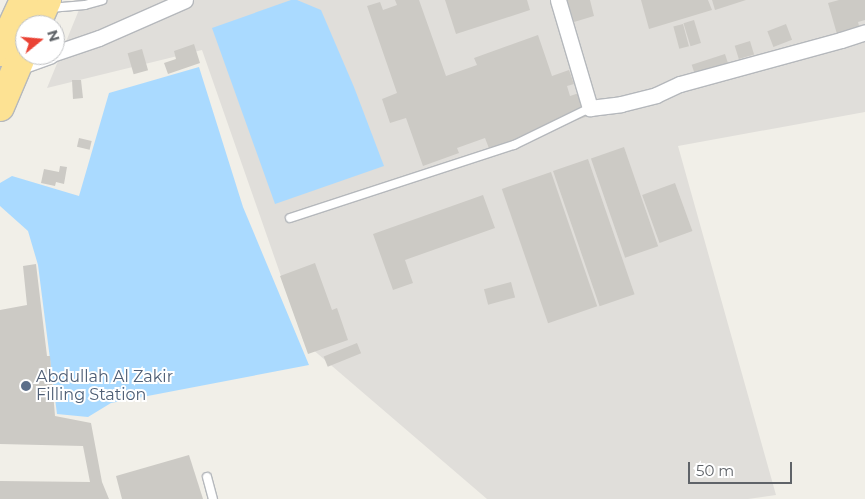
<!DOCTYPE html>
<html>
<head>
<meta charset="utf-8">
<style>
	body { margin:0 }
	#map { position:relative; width:865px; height:499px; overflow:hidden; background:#f1efe8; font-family:Montserrat,sans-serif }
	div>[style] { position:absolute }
	.industrial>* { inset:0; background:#e0deda }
	.water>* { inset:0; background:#aadaff }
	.building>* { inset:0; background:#cccac5; transform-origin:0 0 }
	.roads { filter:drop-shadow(1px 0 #b5b8bc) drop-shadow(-1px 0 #b5b8bc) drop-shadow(0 1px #b5b8bc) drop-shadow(0 -1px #b5b8bc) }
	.lane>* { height:8px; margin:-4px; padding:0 4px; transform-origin:4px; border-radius:4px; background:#fff }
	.street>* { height:15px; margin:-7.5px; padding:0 7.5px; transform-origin:7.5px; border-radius:7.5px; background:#fff }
	.highway>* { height:28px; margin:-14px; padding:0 14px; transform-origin:14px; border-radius:14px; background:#fde293 }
	.dots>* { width:14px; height:14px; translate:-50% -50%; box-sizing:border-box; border:2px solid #fff; border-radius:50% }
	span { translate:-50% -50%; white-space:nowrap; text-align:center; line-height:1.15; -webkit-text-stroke:4px #fff; paint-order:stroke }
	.service-label { font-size:16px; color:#4e5e75 }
	.left { translate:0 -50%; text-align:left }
	.north { position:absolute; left:15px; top:15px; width:50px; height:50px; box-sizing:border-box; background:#fff; border:1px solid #bfc1c3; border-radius:50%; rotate:73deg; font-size:14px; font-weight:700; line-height:20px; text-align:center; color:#5f6368 }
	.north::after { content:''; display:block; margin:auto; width:18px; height:22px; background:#ea4335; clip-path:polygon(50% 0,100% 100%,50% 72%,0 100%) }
	.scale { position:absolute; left:688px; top:462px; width:104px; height:22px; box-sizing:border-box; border:2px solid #5f6368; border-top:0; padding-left:6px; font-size:15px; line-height:18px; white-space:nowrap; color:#5f6368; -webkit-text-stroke:4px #fff; paint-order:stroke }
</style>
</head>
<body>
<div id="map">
	<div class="industrial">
		<i style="clip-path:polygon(83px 0,865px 0,865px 112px,678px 146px,776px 495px,748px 499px,487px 499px,304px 342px,202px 50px,47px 88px)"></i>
	</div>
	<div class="water">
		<i style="clip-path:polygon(291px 0,297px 0,321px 10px,354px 87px,384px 166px,275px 204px,212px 28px)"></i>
		<i style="clip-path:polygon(199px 67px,243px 207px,309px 365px,111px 403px,88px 417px,57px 414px,38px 265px,28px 231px,0 206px,0 183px,12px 176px,79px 196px,109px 93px)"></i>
	</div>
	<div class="building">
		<i style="clip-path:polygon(395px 0,419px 0,446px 76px,477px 65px,474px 58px,538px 35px,552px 76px,569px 70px,574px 84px,567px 86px,570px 96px,582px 92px,591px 115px,490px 151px,485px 138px,457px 148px,459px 153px,423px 166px,406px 118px,390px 123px,382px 99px,397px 93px,367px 6px,380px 2px,383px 10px,397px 5px)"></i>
		<i style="clip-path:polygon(445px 0,527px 0,530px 10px,456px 34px)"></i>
		<i style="clip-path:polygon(567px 0,590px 0,594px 16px,574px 22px)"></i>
		<i style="clip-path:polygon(641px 0,708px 0,712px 10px,649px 29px)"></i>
		<i style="clip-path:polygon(712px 0,746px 0,715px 10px)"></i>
		<i style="clip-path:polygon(839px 0,865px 0,865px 20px,858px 22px,861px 34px,839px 41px,828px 3px)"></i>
		<i style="left:694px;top:20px;width:24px;height:11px;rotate:73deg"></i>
		<i style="left:683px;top:24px;width:23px;height:10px;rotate:75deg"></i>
		<i style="left:786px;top:24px;width:17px;height:20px;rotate:69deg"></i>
		<i style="left:750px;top:41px;width:14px;height:16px;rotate:73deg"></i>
		<i style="clip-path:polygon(194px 44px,200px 63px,168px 74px,164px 63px,176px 59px,174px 51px)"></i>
		<i style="left:142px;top:49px;width:22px;height:15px;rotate:74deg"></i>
		<i style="left:725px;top:54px;width:22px;height:35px;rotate:72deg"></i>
		<i style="clip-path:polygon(72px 80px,81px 80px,83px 98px,73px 99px)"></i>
		<i style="left:79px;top:138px;width:13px;height:9px;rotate:13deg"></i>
		<i style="left:624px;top:147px;width:105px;height:35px;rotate:71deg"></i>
		<i style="left:588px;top:159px;width:143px;height:37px;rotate:71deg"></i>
		<i style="clip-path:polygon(60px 166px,67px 167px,64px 184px,56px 182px,55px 186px,41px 183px,44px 169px,59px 172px)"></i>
		<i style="left:551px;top:172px;width:142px;height:52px;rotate:71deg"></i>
		<i style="left:675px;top:183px;width:51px;height:35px;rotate:70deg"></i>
		<i style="clip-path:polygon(483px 195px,495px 228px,405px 260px,413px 283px,393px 290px,373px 234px)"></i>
		<i style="clip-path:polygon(315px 263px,332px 310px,337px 308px,348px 340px,308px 354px,280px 276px)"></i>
		<i style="clip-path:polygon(36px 264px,47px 356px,50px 356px,55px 416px,91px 423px,102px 482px,109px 499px,0 499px,0 481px,90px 482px,83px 446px,0 444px,0 310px,27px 305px,23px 266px)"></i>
		<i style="left:511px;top:282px;width:16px;height:28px;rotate:75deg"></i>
		<i style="left:357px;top:343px;width:11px;height:36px;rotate:68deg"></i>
		<i style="clip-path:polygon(189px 455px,203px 499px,122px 499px,116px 476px)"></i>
	</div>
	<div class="roads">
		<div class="lane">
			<i style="left:50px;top:8px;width:35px;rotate:-5deg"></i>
			<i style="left:85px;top:5px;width:18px;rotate:-16deg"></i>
			<i style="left:290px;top:218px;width:236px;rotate:-18.1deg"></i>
			<i style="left:514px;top:145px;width:85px;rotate:-26deg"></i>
			<i style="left:207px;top:477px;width:23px;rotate:75deg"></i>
		</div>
		<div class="street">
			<i style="left:558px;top:0;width:113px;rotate:73.5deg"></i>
			<i style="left:590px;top:108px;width:31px;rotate:-7deg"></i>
			<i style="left:621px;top:104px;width:36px;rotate:-14deg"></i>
			<i style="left:656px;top:95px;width:26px;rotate:-25deg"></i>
			<i style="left:680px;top:84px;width:167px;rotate:-15.3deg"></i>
			<i style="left:841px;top:40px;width:25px;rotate:-18deg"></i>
			<i style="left:55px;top:53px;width:46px;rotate:-18.8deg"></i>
			<i style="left:99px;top:38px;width:94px;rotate:-23.8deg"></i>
			<i style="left:16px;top:68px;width:37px;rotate:-20deg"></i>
		</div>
		<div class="highway">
			<i style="left:36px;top:25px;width:27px;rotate:-66deg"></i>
			<i style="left:0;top:52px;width:57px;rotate:-65.2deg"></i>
			<i style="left:0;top:107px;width:64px;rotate:-67deg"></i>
		</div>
	</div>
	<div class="dots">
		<i style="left:26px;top:386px;background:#5c6f8a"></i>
	</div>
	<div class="service-label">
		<span class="left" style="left:36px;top:386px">Abdullah Al Zakir<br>Filling Station</span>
	</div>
	<div class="north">N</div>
	<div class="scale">50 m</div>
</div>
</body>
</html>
